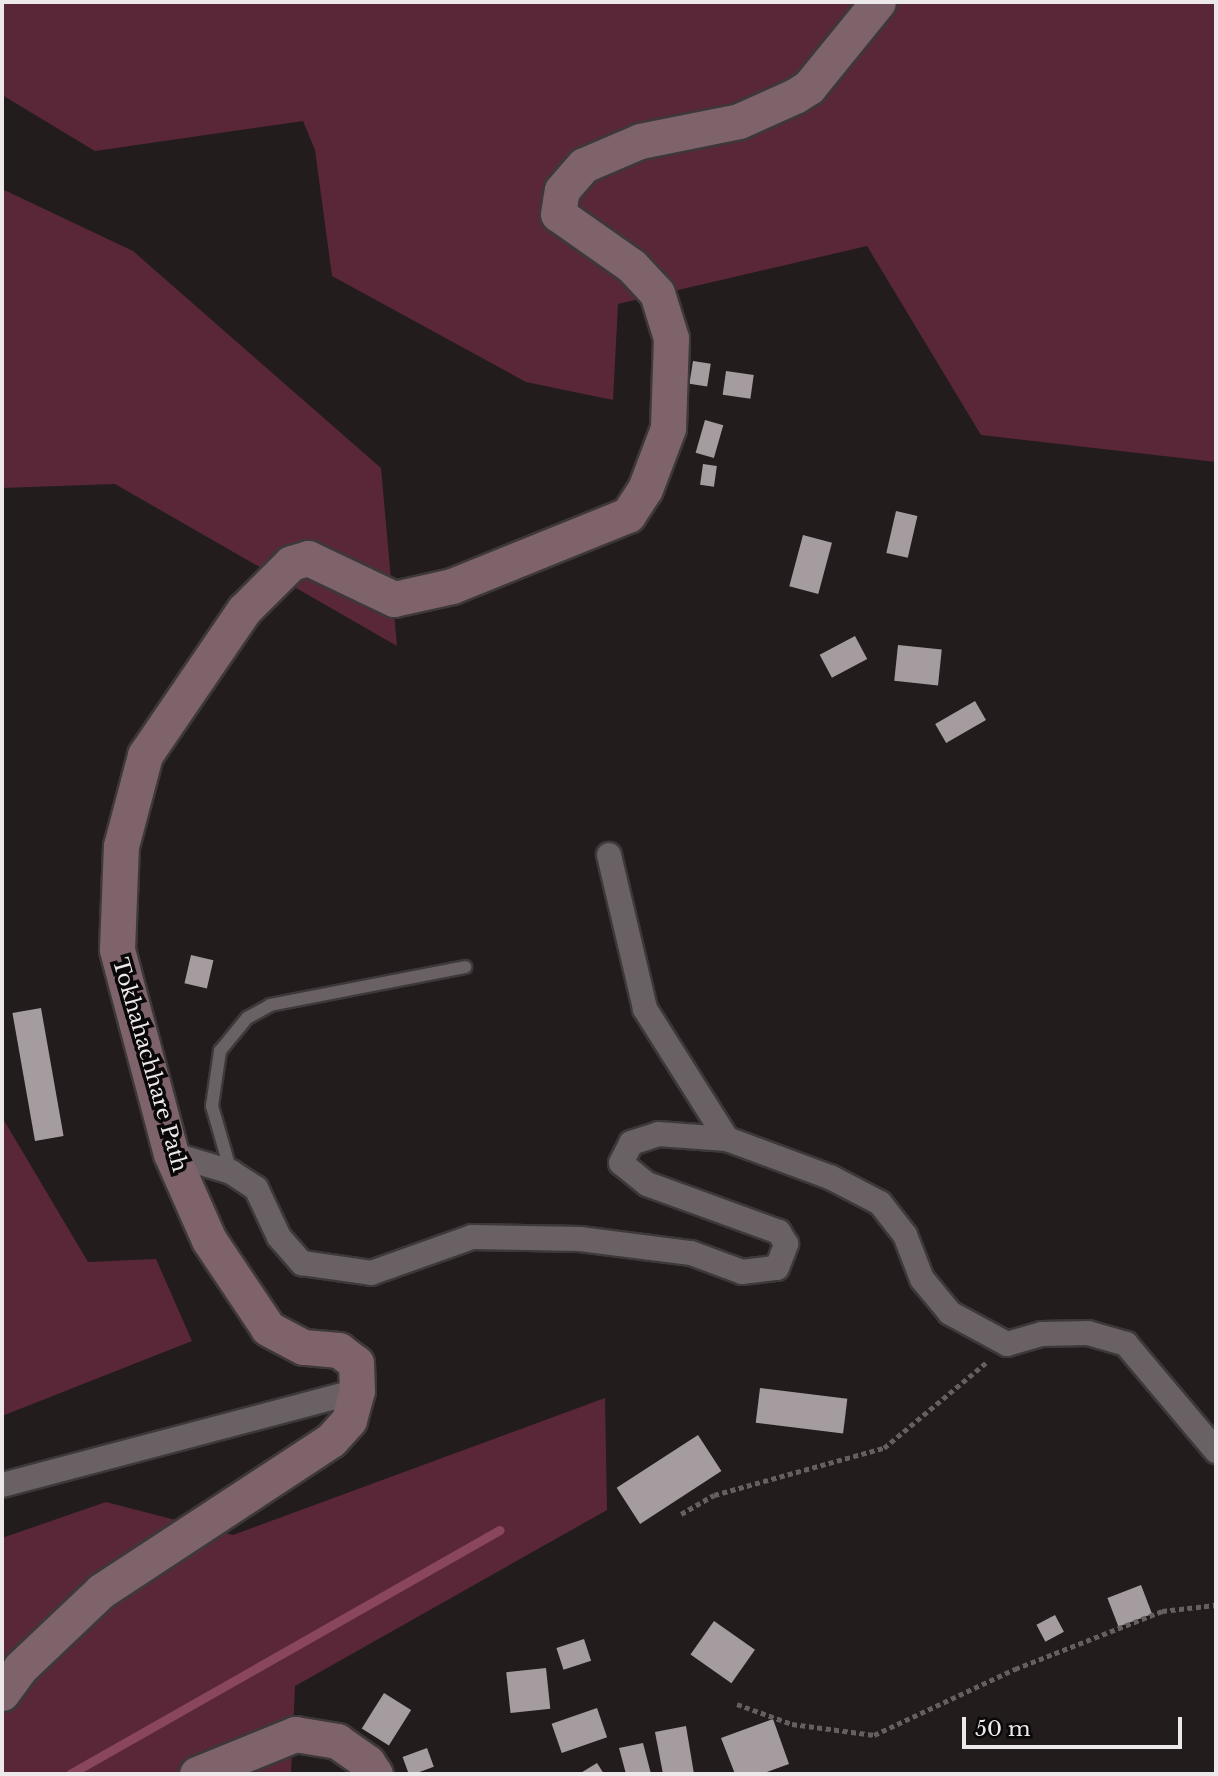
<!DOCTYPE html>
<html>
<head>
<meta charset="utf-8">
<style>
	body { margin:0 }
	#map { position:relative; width:1218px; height:1776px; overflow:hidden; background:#221c1d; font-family:"Libre Baskerville",serif }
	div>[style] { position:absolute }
	.green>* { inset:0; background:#5a2739 }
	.stream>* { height:9px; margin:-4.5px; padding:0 4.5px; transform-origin:4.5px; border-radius:4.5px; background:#8a465d }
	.building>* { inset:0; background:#a59c9f; transform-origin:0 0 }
	.path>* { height:4.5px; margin-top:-2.25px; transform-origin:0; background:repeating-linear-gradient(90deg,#655f60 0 5px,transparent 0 8.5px) }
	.roads { filter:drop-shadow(2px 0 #3d383a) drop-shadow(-2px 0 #3d383a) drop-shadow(0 2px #3d383a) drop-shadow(0 -2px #3d383a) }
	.lane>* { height:12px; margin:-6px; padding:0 6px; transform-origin:6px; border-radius:6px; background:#696163 }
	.street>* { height:24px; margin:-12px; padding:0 12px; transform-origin:12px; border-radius:12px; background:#696163 }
	.secondary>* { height:35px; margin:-17.5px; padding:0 17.5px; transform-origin:17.5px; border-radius:17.5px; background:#7f636b }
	span { translate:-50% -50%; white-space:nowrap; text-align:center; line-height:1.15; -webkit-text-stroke:7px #0a0708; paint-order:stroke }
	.street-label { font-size:21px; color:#ede8e9 }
	.frame { position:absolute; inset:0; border:4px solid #ede8e9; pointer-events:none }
	.scale { position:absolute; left:962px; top:1717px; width:220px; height:32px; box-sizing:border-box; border:4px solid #ede8e9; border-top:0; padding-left:9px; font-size:21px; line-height:24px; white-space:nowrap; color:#ede8e9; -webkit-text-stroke:5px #0a0708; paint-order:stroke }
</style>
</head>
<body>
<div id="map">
	<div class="green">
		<i style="clip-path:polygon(2px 2px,1216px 2px,1216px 462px,981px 435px,867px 246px,618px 304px,613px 400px,526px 382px,332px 276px,315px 150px,303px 121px,95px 151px,2px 95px)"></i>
		<i style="clip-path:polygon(2px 189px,133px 251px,381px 468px,397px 646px,115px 484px,2px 488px)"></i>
		<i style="clip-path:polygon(2px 1117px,88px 1262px,156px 1259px,192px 1341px,2px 1416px)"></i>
		<i style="clip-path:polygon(605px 1398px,607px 1510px,295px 1686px,291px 1774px,2px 1774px,2px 1538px,106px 1502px,233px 1535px)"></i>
	</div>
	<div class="stream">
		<i style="left:70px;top:1774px;width:494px;rotate:-29.6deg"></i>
	</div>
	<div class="building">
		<i style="left:693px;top:361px;width:18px;height:23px;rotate:9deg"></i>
		<i style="left:726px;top:371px;width:28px;height:24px;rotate:8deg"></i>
		<i style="left:705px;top:420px;width:19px;height:34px;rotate:16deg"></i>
		<i style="left:703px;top:464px;width:14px;height:21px;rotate:8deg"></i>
		<i style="left:896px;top:511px;width:22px;height:43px;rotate:13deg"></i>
		<i style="left:803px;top:535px;width:30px;height:53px;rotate:15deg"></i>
		<i style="left:855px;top:636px;width:26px;height:40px;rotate:62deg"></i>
		<i style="left:898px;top:645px;width:44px;height:36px;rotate:6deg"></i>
		<i style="left:975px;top:701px;width:22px;height:46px;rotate:60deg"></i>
		<i style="left:191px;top:955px;width:23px;height:29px;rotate:13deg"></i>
		<i style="left:41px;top:1008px;width:130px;height:29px;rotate:80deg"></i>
		<i style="left:760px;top:1388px;width:88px;height:35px;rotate:7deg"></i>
		<i style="left:698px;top:1435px;width:43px;height:97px;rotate:57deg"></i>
		<i style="left:1141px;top:1585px;width:31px;height:36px;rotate:69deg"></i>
		<i style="left:1055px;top:1615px;width:19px;height:21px;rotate:62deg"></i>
		<i style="left:714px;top:1621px;width:50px;height:41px;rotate:35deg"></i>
		<i style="left:584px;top:1639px;width:23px;height:29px;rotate:72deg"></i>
		<i style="left:546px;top:1668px;width:41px;height:40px;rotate:84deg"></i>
		<i style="left:384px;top:1693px;width:32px;height:42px;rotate:32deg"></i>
		<i style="left:597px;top:1708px;width:31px;height:48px;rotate:71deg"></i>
		<i style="clip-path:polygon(773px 1719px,789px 1764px,761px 1774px,735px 1774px,721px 1738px)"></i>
		<i style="clip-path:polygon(686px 1726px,694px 1774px,663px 1774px,655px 1732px)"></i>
		<i style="clip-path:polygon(643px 1743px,651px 1774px,626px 1774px,619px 1748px)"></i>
		<i style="left:427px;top:1748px;width:20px;height:26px;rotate:70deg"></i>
		<i style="clip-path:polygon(597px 1763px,604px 1774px,579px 1774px)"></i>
	</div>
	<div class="path">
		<i style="left:681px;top:1514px;width:38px;rotate:-30deg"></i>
		<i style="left:714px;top:1495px;width:176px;rotate:-15.5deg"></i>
		<i style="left:884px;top:1448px;width:136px;rotate:-39.9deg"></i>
		<i style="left:737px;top:1704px;width:59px;rotate:20deg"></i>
		<i style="left:792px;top:1724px;width:83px;rotate:7.6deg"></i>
		<i style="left:874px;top:1735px;width:156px;rotate:-25.1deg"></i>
		<i style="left:1015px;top:1669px;width:158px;rotate:-21.5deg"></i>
		<i style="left:1162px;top:1611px;width:54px;rotate:-6.3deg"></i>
	</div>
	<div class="roads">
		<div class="lane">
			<i style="left:231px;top:1172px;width:69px;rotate:-106.1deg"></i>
			<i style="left:212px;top:1106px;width:56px;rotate:-81.7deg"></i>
			<i style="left:220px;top:1051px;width:43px;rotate:-50.7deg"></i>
			<i style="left:247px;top:1018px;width:26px;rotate:-29deg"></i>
			<i style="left:270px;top:1005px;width:199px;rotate:-11deg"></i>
		</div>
		<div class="street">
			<i style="left:609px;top:855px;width:158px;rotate:76.8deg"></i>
			<i style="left:645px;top:1009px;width:154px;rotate:57.8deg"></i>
			<i style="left:727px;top:1139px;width:110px;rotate:20.3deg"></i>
			<i style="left:830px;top:1177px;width:56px;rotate:27.5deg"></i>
			<i style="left:880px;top:1203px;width:41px;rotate:52deg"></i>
			<i style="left:905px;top:1235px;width:47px;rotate:68.9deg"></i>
			<i style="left:922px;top:1279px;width:44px;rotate:50.5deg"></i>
			<i style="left:950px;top:1313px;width:65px;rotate:28.5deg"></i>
			<i style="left:1007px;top:1344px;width:36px;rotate:-16deg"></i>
			<i style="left:1042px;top:1334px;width:46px;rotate:-1.2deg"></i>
			<i style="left:1088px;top:1333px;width:40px;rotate:16deg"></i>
			<i style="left:1126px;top:1344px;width:140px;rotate:49.9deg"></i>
			<i style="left:171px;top:1154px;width:63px;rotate:16.7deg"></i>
			<i style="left:231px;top:1172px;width:30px;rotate:33deg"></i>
			<i style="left:256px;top:1188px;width:54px;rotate:64.9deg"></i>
			<i style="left:279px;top:1237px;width:35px;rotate:49deg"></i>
			<i style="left:302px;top:1263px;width:70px;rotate:8.2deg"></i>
			<i style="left:371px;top:1273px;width:107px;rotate:-19.6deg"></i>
			<i style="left:472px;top:1237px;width:108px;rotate:1.1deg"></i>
			<i style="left:580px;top:1239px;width:112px;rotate:7.2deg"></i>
			<i style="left:691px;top:1253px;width:54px;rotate:20.4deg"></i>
			<i style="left:742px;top:1272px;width:35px;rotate:-7deg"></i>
			<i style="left:777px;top:1268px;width:26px;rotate:-69deg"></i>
			<i style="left:786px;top:1244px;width:14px;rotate:-120deg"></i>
			<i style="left:779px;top:1232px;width:140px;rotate:-160deg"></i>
			<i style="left:647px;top:1184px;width:33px;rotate:-141deg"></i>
			<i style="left:621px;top:1163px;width:22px;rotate:-63deg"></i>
			<i style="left:631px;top:1143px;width:28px;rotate:-18deg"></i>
			<i style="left:658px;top:1134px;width:69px;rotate:4.1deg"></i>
			<i style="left:2px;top:1485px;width:367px;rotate:-14.8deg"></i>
		</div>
		<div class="secondary">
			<i style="left:2px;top:1693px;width:31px;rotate:-54deg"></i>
			<i style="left:20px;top:1668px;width:112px;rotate:-43.5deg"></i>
			<i style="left:101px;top:1591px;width:275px;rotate:-33.3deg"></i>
			<i style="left:331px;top:1440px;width:27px;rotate:-48deg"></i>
			<i style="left:349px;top:1420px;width:30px;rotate:-75deg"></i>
			<i style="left:357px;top:1391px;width:28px;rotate:-92deg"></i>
			<i style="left:356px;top:1363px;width:21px;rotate:-143deg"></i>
			<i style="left:339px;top:1350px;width:36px;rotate:-175deg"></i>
			<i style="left:303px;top:1347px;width:40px;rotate:-152deg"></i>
			<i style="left:268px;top:1328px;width:106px;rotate:-123.8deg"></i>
			<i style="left:209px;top:1240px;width:94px;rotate:-113.8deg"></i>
			<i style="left:171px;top:1154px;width:212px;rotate:-104.8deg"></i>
			<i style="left:117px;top:949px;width:103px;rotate:-87.8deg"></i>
			<i style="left:121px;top:846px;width:94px;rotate:-75.2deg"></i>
			<i style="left:145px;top:755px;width:176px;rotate:-55.7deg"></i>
			<i style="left:244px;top:610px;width:66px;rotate:-45deg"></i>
			<i style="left:291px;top:563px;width:18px;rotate:-16deg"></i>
			<i style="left:308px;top:558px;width:95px;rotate:25.5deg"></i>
			<i style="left:394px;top:599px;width:59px;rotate:-12.6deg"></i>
			<i style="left:452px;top:586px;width:190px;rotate:-22deg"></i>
			<i style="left:628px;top:515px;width:31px;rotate:-57deg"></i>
			<i style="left:645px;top:489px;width:65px;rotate:-69.3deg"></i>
			<i style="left:668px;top:428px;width:90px;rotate:-88.1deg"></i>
			<i style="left:671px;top:338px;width:47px;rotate:-107.3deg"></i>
			<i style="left:657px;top:293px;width:37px;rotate:-133deg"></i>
			<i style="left:632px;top:266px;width:90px;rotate:-144.9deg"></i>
			<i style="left:558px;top:214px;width:24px;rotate:-81deg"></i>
			<i style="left:562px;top:190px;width:33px;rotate:-49deg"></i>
			<i style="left:584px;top:165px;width:61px;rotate:-23.2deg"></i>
			<i style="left:640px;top:141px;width:101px;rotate:-11.4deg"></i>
			<i style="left:739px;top:121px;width:61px;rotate:-24.1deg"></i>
			<i style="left:795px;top:96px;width:17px;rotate:-33deg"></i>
			<i style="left:809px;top:87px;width:109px;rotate:-50.9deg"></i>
			<i style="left:197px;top:1774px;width:106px;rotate:-22.2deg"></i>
			<i style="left:295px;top:1734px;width:43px;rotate:9.5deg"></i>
			<i style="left:337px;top:1741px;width:37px;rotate:35deg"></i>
			<i style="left:367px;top:1762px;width:14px;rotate:56deg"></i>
		</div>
	</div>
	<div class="street-label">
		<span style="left:150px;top:1065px;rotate:74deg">Tokhahachhare Path</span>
	</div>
	<div class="frame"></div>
	<div class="scale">50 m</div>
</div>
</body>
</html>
